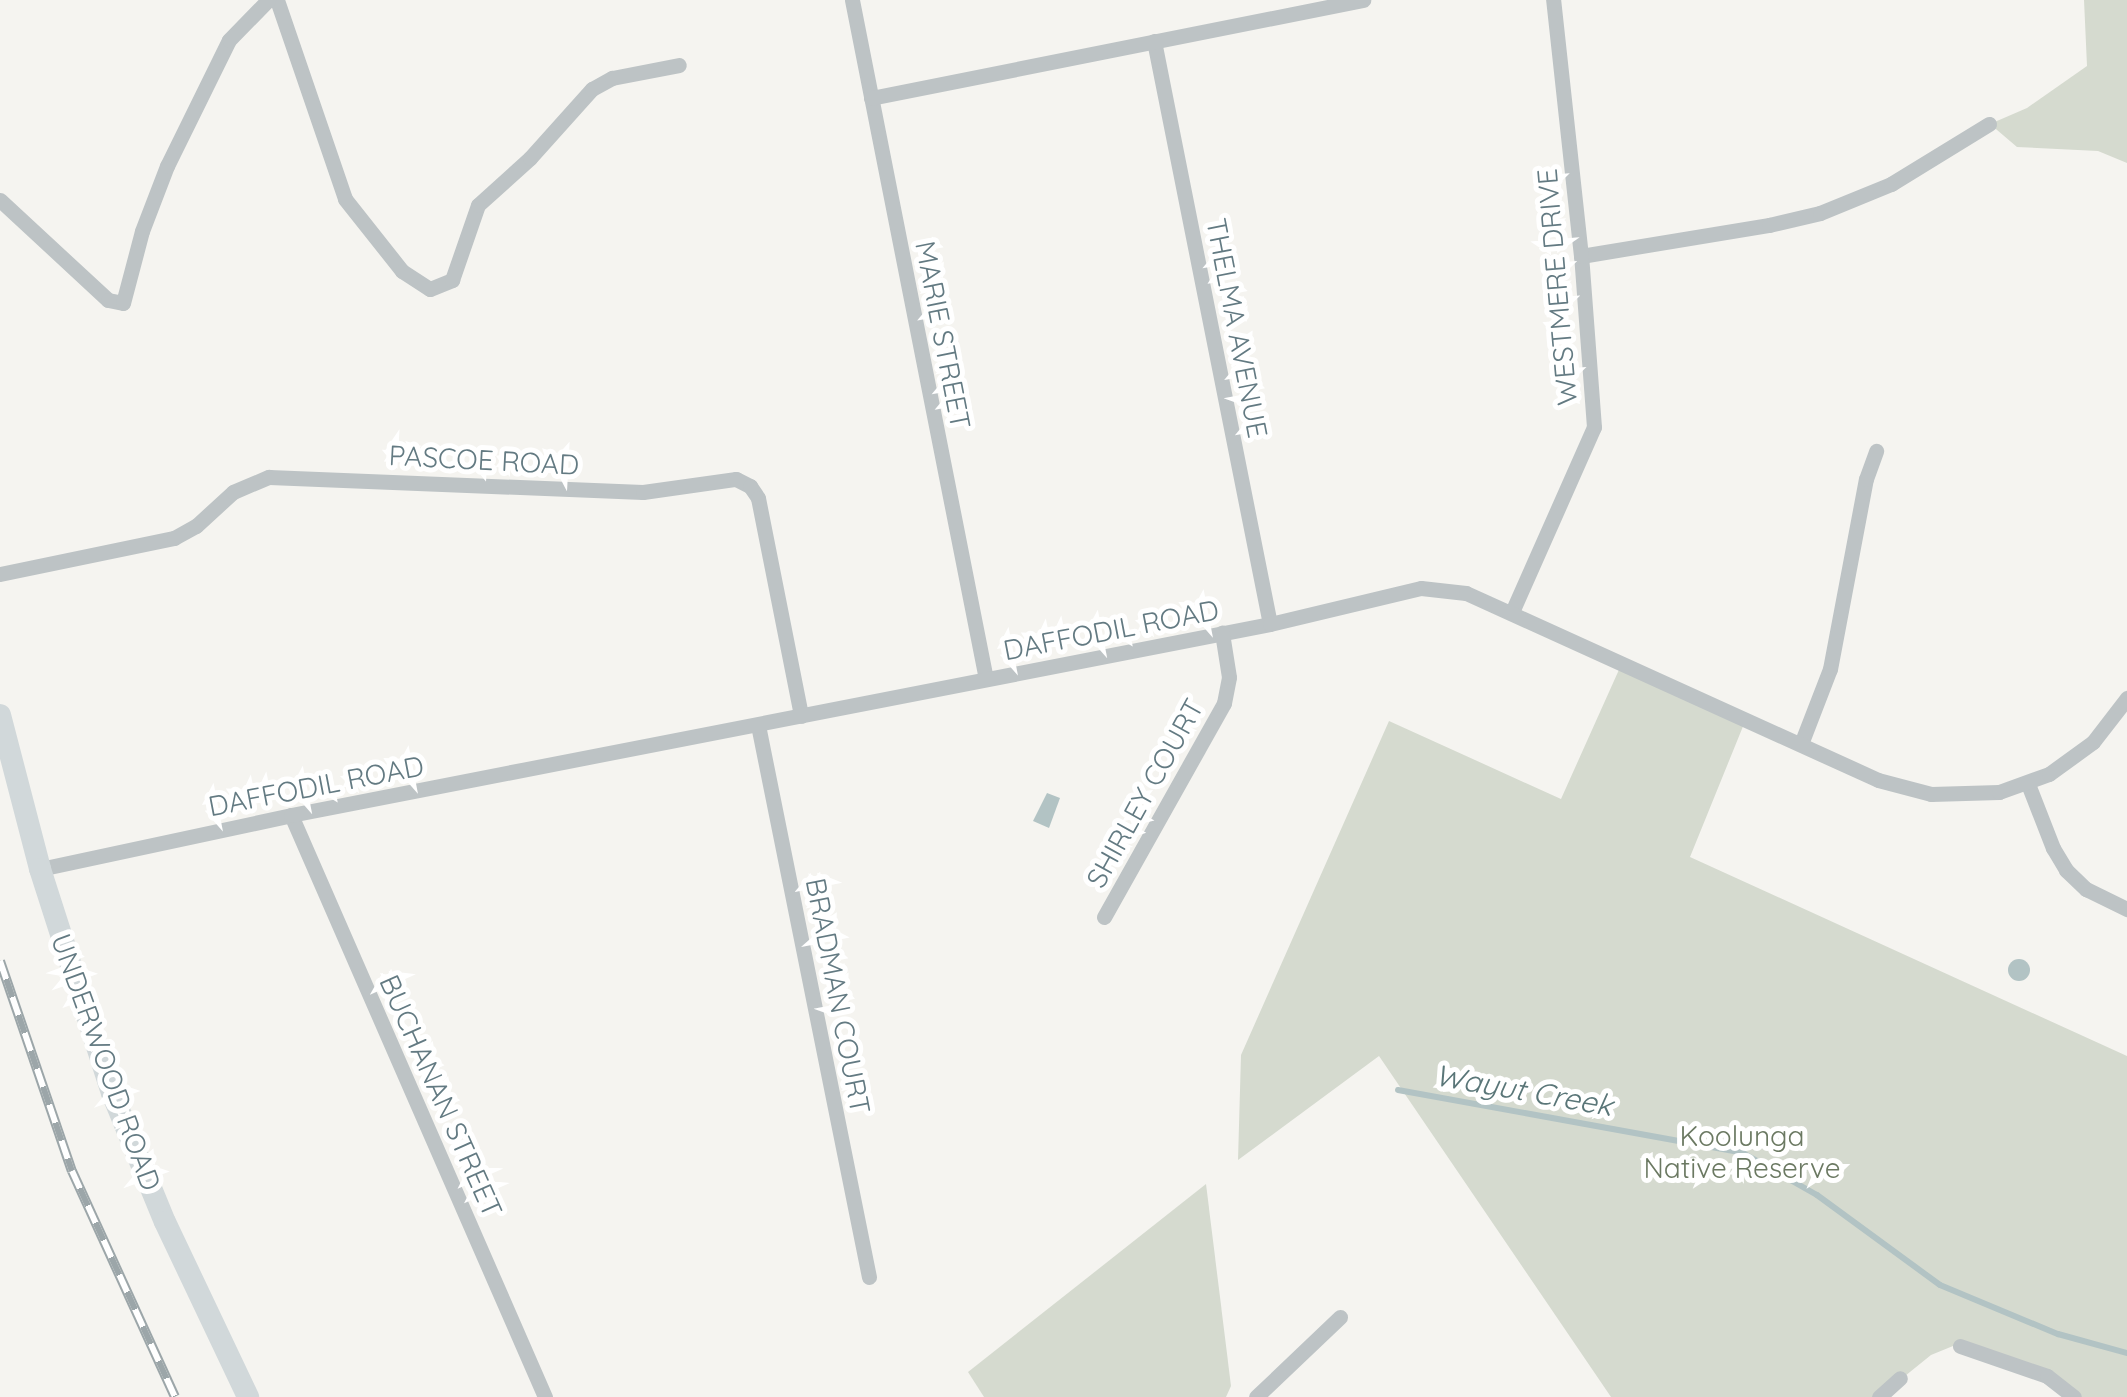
<!DOCTYPE html>
<html>
<head>
<meta charset="utf-8">
<style>
	body { margin:0 }
	#map { position:relative; width:2127px; height:1397px; overflow:hidden; background:#f5f4f0; font-family:Quicksand,sans-serif }
	div>[style] { position:absolute }
	.green>* { inset:0; background:#d5dacf }
	.water>* { inset:0; background:#b2c3c4 }
	.round { border-radius:50% }
	.stream>* { height:6px; margin:-3px; padding:0 3px; transform-origin:3px; border-radius:3px; background:#b2c3c4 }
	.minor>* { height:15px; margin:-7.5px; padding:0 7.5px; transform-origin:7.5px; border-radius:7.5px; background:#bdc3c5 }
	.secondary>* { height:22px; margin:-11px; padding:0 11px; transform-origin:11px; border-radius:11px; background:#d1d8da }
	.rail>* { height:10px; margin-top:-5px; transform-origin:0; background:repeating-linear-gradient(90deg,#fff 0 19px,#9ca6a9 0 38px); box-sizing:border-box; border-block:2px solid #9ca6a9 }
	span { translate:-50% -50%; white-space:nowrap; text-align:center; line-height:1.15; -webkit-text-stroke:10px #fff; paint-order:stroke }
	.street-label { font-size:28px; color:#637a82 }
	.park-label { font-size:28px; color:#6b7962 }
	.water-label { font-size:30px; color:#5a7678; font-style:italic }
</style>
</head>
<body>
<div id="map">
	<div class="green">
		<i style="clip-path:polygon(2084px 0,2127px 0,2127px 163px,2098px 151px,2017px 147px,1990px 124px,2027px 108px,2087px 66px)"></i>
		<i style="clip-path:polygon(1622px 663px,1746px 719px,1690px 857px,2127px 1056px,2127px 1397px,2074px 1397px,2062px 1386px,1953px 1346px,1931px 1355px,1879px 1397px,1611px 1397px,1379px 1056px,1238px 1160px,1241px 1055px,1389px 721px,1561px 799px)"></i>
		<i style="clip-path:polygon(1206px 1184px,1231px 1386px,1226px 1397px,984px 1397px,968px 1372px)"></i>
	</div>
	<div class="water">
		<i style="clip-path:polygon(1047px 793px,1060px 798px,1049px 828px,1033px 821px)"></i>
		<i class="round" style="left:2008px;top:959px;width:22px;height:22px"></i>
	</div>
	<div class="stream">
		<i style="left:1398px;top:1090px;width:351px;rotate:10.3deg"></i>
		<i style="left:1743px;top:1153px;width:85px;rotate:29.6deg"></i>
		<i style="left:1817px;top:1195px;width:152px;rotate:36.2deg"></i>
		<i style="left:1940px;top:1285px;width:128px;rotate:22.6deg"></i>
		<i style="left:2058px;top:1334px;width:72px;rotate:15.4deg"></i>
	</div>
	<div class="minor">
		<i style="left:277px;top:0;width:210px;rotate:71.1deg"></i>
		<i style="left:345px;top:199px;width:92px;rotate:51.6deg"></i>
		<i style="left:402px;top:271px;width:33px;rotate:33deg"></i>
		<i style="left:430px;top:289px;width:24px;rotate:-22deg"></i>
		<i style="left:452px;top:280px;width:79px;rotate:-70.9deg"></i>
		<i style="left:478px;top:205px;width:70px;rotate:-42.1deg"></i>
		<i style="left:530px;top:158px;width:93px;rotate:-48.1deg"></i>
		<i style="left:592px;top:89px;width:23px;rotate:-29deg"></i>
		<i style="left:612px;top:78px;width:68px;rotate:-11deg"></i>
		<i style="left:852px;top:0;width:692px;rotate:78.84deg"></i>
		<i style="left:1154px;top:41px;width:594px;rotate:78.75deg"></i>
		<i style="left:871px;top:98px;width:502px;rotate:-11.27deg"></i>
		<i style="left:0;top:200px;width:147px;rotate:42.8deg"></i>
		<i style="left:108px;top:300px;width:15px;rotate:11deg"></i>
		<i style="left:123px;top:303px;width:74px;rotate:-75.2deg"></i>
		<i style="left:142px;top:231px;width:70px;rotate:-69deg"></i>
		<i style="left:167px;top:166px;width:140px;rotate:-63.8deg"></i>
		<i style="left:229px;top:40px;width:56px;rotate:-45.7deg"></i>
		<i style="left:1581px;top:256px;width:191px;rotate:-9.4deg"></i>
		<i style="left:1769px;top:225px;width:52px;rotate:-13.2deg"></i>
		<i style="left:1820px;top:213px;width:77px;rotate:-22.2deg"></i>
		<i style="left:1891px;top:184px;width:115px;rotate:-31.5deg"></i>
		<i style="left:0;top:574px;width:178px;rotate:-11.7deg"></i>
		<i style="left:174px;top:538px;width:25px;rotate:-29deg"></i>
		<i style="left:196px;top:526px;width:50px;rotate:-42.6deg"></i>
		<i style="left:233px;top:492px;width:39px;rotate:-23deg"></i>
		<i style="left:269px;top:477px;width:374px;rotate:2.3deg"></i>
		<i style="left:643px;top:492px;width:94px;rotate:-8deg"></i>
		<i style="left:736px;top:479px;width:16px;rotate:27deg"></i>
		<i style="left:750px;top:486px;width:14px;rotate:56deg"></i>
		<i style="left:758px;top:498px;width:222px;rotate:78.8deg"></i>
		<i style="left:1512px;top:612px;width:202px;rotate:-66.1deg"></i>
		<i style="left:1594px;top:427px;width:171px;rotate:-94.3deg"></i>
		<i style="left:1581px;top:256px;width:258px;rotate:-96.2deg"></i>
		<i style="left:758px;top:725px;width:563px;rotate:78.63deg"></i>
		<i style="left:1801px;top:744px;width:80px;rotate:-68.9deg"></i>
		<i style="left:1830px;top:669px;width:193px;rotate:-79.3deg"></i>
		<i style="left:1866px;top:479px;width:30px;rotate:-70deg"></i>
		<i style="left:2028px;top:784px;width:69px;rotate:68.7deg"></i>
		<i style="left:2053px;top:848px;width:26px;rotate:59deg"></i>
		<i style="left:2066px;top:870px;width:28px;rotate:44deg"></i>
		<i style="left:2086px;top:889px;width:46px;rotate:26deg"></i>
		<i style="left:291px;top:815px;width:635px;rotate:66.42deg"></i>
		<i style="left:40px;top:869px;width:257px;rotate:-12.1deg"></i>
		<i style="left:291px;top:815px;width:997px;rotate:-11.04deg"></i>
		<i style="left:1270px;top:624px;width:155px;rotate:-13.4deg"></i>
		<i style="left:1421px;top:588px;width:45px;rotate:6.3deg"></i>
		<i style="left:1466px;top:593px;width:452px;rotate:24.4deg"></i>
		<i style="left:1878px;top:780px;width:55px;rotate:14.8deg"></i>
		<i style="left:1931px;top:794px;width:68px;rotate:-1.7deg"></i>
		<i style="left:1999px;top:792px;width:53px;rotate:-19.8deg"></i>
		<i style="left:2049px;top:774px;width:54px;rotate:-36deg"></i>
		<i style="left:2093px;top:742px;width:56px;rotate:-52.3deg"></i>
		<i style="left:1104px;top:917px;width:245px;rotate:-60.7deg"></i>
		<i style="left:1224px;top:703px;width:26px;rotate:-79deg"></i>
		<i style="left:1229px;top:677px;width:45px;rotate:-99deg"></i>
		<i style="left:1960px;top:1346px;width:92px;rotate:19deg"></i>
		<i style="left:2047px;top:1376px;width:34px;rotate:38deg"></i>
		<i style="left:1256px;top:1397px;width:116px;rotate:-43.6deg"></i>
		<i style="left:1879px;top:1397px;width:28px;rotate:-42deg"></i>
	</div>
	<div class="secondary">
		<i style="left:0;top:715px;width:159px;rotate:75.4deg"></i>
		<i style="left:40px;top:869px;width:235px;rotate:72.2deg"></i>
		<i style="left:112px;top:1093px;width:139px;rotate:67.7deg"></i>
		<i style="left:165px;top:1222px;width:194px;rotate:64.6deg"></i>
	</div>
	<div class="rail">
		<i style="left:0;top:961px;width:222px;rotate:71.1deg"></i>
		<i style="left:72px;top:1171px;width:248px;rotate:65.5deg"></i>
	</div>
	<div class="street-label">
		<span style="left:1557px;top:287px;rotate:-95deg">WESTMERE DRIVE</span>
		<span style="left:1237px;top:328px;rotate:79deg">THELMA AVENUE</span>
		<span style="left:943px;top:335px;rotate:79deg">MARIE STREET</span>
		<span style="left:484px;top:460px;rotate:3deg">PASCOE ROAD</span>
		<span style="left:1111px;top:630px;rotate:-11deg">DAFFODIL ROAD</span>
		<span style="left:316px;top:786px;rotate:-11deg">DAFFODIL ROAD</span>
		<span style="left:1145px;top:793px;rotate:-61deg">SHIRLEY COURT</span>
		<span style="left:838px;top:996px;rotate:79deg">BRADMAN COURT</span>
		<span style="left:106px;top:1062px;rotate:70deg">UNDERWOOD ROAD</span>
		<span style="left:441px;top:1096px;rotate:66deg">BUCHANAN STREET</span>
	</div>
	<div class="park-label">
		<span style="left:1742px;top:1152px">Koolunga<br>Native Reserve</span>
	</div>
	<div class="water-label">
		<span style="left:1524px;top:1090px;rotate:10deg">Wayut Creek</span>
	</div>
</div>
</body>
</html>
